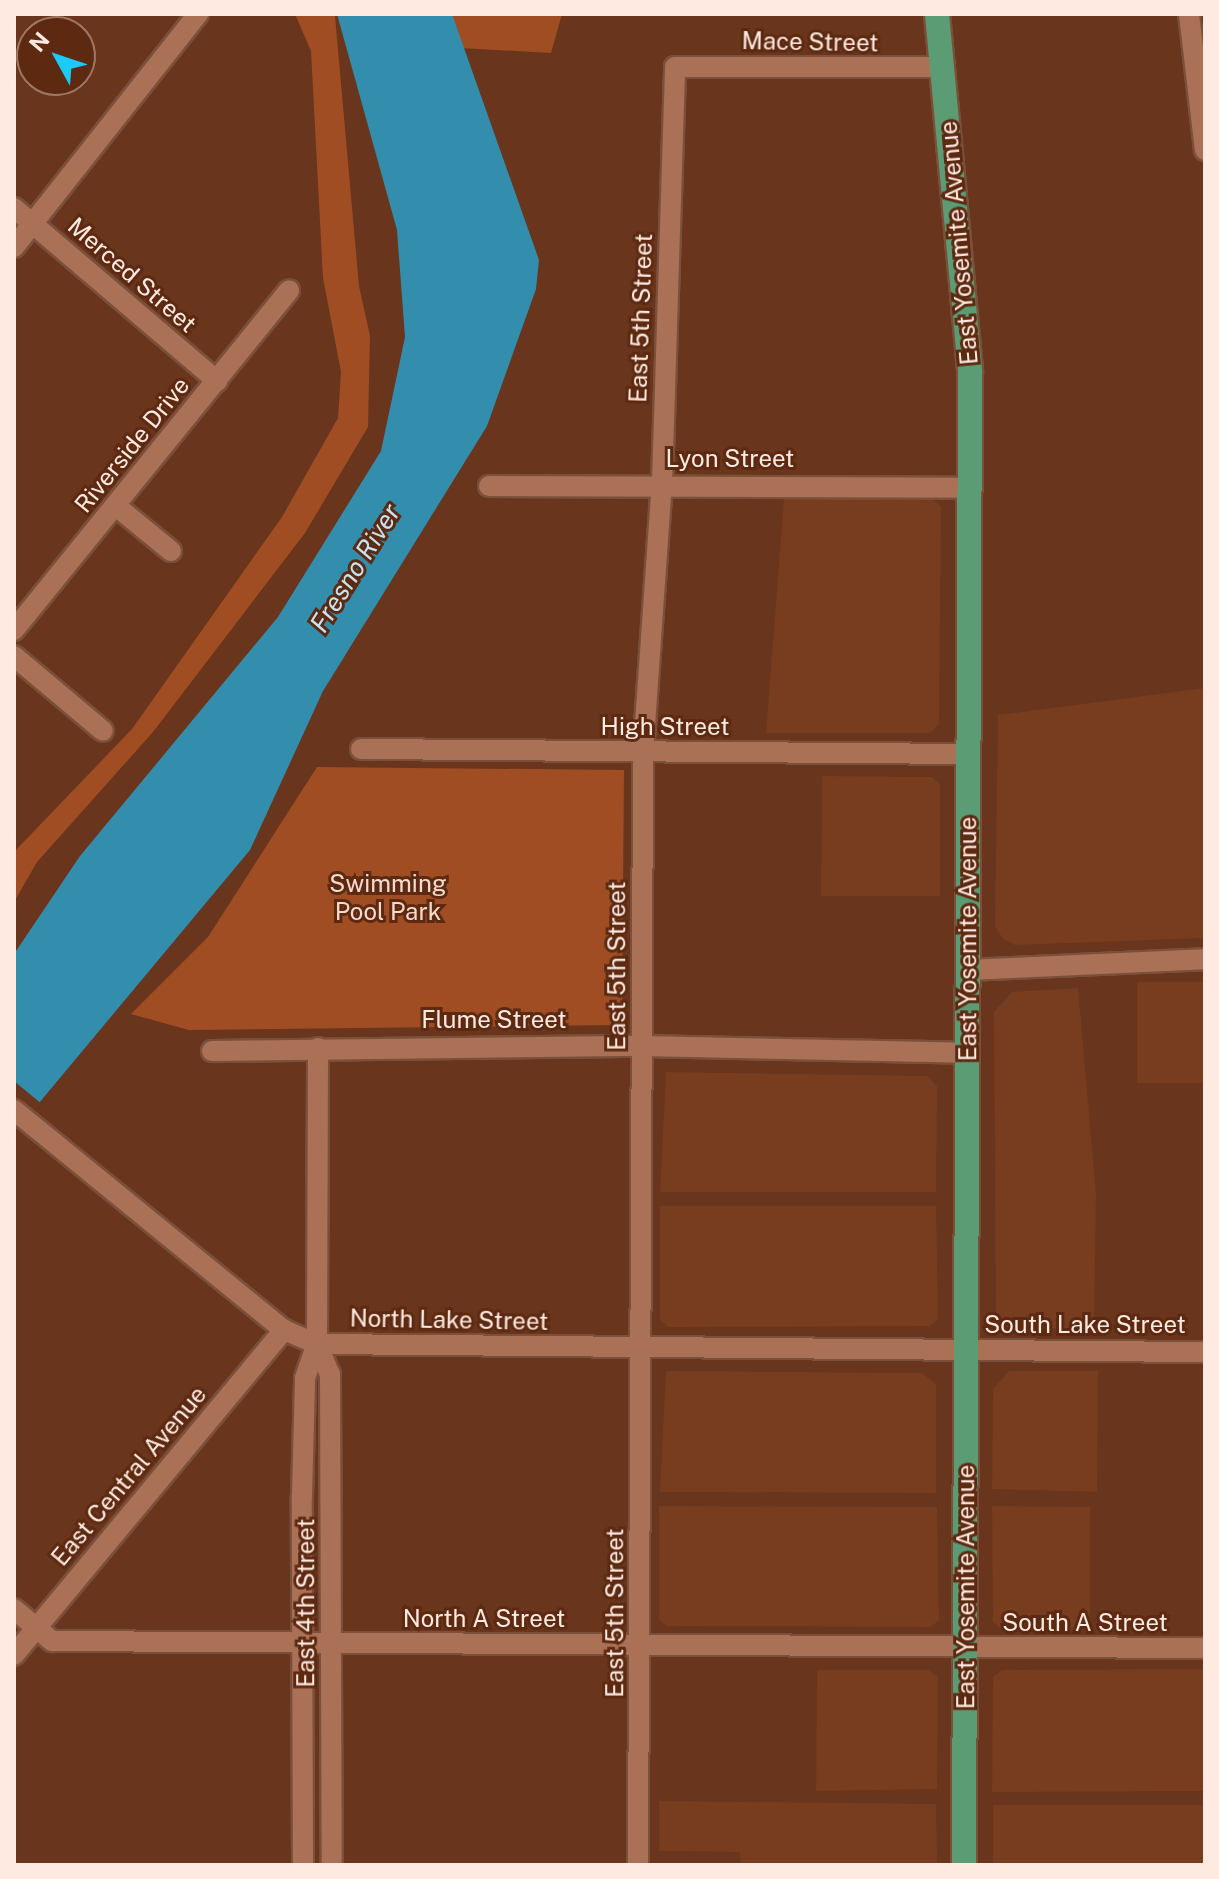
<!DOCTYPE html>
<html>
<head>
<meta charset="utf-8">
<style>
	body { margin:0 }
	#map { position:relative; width:1219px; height:1879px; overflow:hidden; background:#69351c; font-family:"Public Sans",sans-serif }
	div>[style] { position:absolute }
	.built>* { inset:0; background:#783c1f; transform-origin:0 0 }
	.green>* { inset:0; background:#a04d24 }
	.water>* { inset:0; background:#338ead }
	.pier>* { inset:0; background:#69351c }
	.roads { filter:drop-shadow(2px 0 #7b503b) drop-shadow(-2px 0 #7b503b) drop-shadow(0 2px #7b503b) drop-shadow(0 -2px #7b503b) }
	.minor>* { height:20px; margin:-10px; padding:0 10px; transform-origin:10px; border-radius:10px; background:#ab7157 }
	.major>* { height:24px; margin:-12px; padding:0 12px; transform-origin:12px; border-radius:12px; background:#5b9c74 }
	span { translate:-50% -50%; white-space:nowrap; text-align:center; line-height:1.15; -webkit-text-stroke:6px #5d2a11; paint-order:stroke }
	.street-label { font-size:24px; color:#ffeae2 }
	.park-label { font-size:24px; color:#f8dacd }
	.water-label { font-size:26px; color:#c5e4f2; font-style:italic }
	.frame { position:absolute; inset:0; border:16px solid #ffeae2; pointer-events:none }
	.north { position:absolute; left:16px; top:16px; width:80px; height:80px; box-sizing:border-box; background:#5d2a11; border:2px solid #9e7765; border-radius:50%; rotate:310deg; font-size:22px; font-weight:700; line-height:32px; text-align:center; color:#ffeae2 }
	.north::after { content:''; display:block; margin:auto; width:28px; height:36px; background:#1acafc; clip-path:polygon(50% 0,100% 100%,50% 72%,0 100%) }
</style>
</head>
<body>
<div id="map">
	<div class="built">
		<i style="clip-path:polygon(784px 499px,932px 499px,941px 506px,939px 724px,931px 733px,766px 733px)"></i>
		<i style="clip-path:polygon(1205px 688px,1205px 938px,1015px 945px,1003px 939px,995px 926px,998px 715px)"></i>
		<i style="clip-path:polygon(822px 776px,932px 777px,940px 784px,940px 896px,821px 896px)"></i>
		<i style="left:1205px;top:982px;width:101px;height:68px;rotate:90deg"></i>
		<i style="clip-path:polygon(1078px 988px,1096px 1194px,1094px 1329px,1006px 1327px,996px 1317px,994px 1012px,1012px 992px)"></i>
		<i style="clip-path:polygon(666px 1072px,927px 1076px,937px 1086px,936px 1192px,660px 1192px)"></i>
		<i style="clip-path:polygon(660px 1206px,936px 1206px,938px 1320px,930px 1326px,668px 1327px,660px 1320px)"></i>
		<i style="clip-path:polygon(666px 1371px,922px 1373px,936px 1384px,936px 1493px,660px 1492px)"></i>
		<i style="clip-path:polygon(1009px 1371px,1098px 1371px,1097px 1492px,992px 1489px,993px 1389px)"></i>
		<i style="clip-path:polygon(659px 1506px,937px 1507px,939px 1620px,931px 1627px,667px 1626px,659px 1620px)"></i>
		<i style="clip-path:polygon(992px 1506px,1090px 1507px,1090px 1628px,1000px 1628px,993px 1622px)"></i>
		<i style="clip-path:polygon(1205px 1669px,1205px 1791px,992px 1792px,993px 1677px,1002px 1670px)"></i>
		<i style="clip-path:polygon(817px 1670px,928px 1670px,938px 1677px,937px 1789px,816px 1791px)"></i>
		<i style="clip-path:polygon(659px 1801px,936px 1804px,937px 1865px,741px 1865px,740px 1852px,659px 1851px)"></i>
		<i style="left:993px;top:1805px;width:212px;height:60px"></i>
	</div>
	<div class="green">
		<i style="clip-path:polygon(295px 14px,335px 16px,359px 286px,370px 336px,368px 427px,305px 533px,153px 732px,37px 862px,14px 902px,14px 852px,132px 729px,282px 517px,338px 418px,341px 372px,323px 278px,311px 51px)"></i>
		<i style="clip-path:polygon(342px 14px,562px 14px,551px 53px,352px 42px)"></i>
		<i style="clip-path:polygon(317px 767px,624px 770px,622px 1025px,189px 1030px,131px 1014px,208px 937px)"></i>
	</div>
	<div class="water">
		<i style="clip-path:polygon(337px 14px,452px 14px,539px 260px,536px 289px,487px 426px,323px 691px,250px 850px,14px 1133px,14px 954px,80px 856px,278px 617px,381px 451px,405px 337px,397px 230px)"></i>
	</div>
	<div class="pier">
		<i style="clip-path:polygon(14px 1081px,43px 1105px,14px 1137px)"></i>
	</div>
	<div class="roads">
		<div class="minor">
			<i style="left:1189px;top:14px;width:137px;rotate:83.3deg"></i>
			<i style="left:14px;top:208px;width:267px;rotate:40.4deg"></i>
			<i style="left:14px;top:247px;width:297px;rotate:-51.7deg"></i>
			<i style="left:489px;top:486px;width:481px;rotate:0.2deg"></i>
			<i style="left:116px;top:506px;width:71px;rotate:39.3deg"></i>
			<i style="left:14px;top:630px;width:437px;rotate:-51deg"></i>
			<i style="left:14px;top:656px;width:116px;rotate:40.1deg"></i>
			<i style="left:361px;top:749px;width:608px;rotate:0.47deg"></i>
			<i style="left:967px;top:970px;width:238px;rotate:-2.6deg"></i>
			<i style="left:212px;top:1051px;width:431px;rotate:-0.7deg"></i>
			<i style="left:643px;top:1046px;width:324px;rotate:1.2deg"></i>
			<i style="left:14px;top:1110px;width:348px;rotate:39.2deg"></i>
			<i style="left:284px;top:1330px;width:36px;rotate:23deg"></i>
			<i style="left:317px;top:1344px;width:888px;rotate:0.52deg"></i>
			<i style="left:317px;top:1344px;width:33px;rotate:67deg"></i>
			<i style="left:330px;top:1374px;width:491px;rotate:89.8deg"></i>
			<i style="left:14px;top:1609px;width:50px;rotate:40.1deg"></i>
			<i style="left:52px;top:1641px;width:1153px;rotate:0.35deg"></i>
			<i style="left:14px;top:1655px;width:423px;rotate:-50.3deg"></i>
			<i style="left:303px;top:1865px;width:369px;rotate:-90.2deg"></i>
			<i style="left:302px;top:1496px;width:118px;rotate:-88.5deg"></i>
			<i style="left:305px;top:1378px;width:36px;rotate:-71deg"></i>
			<i style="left:317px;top:1344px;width:296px;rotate:-89.8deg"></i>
			<i style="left:638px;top:1865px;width:1112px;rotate:-89.74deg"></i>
			<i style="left:643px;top:753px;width:270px;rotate:-86deg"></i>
			<i style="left:662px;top:484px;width:417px;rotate:-88.2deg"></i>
			<i style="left:675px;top:67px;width:269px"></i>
		</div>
		<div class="major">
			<i style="left:937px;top:14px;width:359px;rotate:84.7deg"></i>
			<i style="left:970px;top:371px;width:1494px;rotate:90.23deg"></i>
		</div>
	</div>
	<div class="street-label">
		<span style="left:810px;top:42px;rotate:1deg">Mace Street</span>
		<span style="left:959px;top:243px;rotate:-95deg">East Yosemite Avenue</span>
		<span style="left:132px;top:275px;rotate:41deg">Merced Street</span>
		<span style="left:641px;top:318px;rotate:-88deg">East 5th Street</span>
		<span style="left:132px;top:445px;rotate:-51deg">Riverside Drive</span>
		<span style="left:730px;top:459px">Lyon Street</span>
		<span style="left:665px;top:727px">High Street</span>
		<span style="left:968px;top:939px;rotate:-90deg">East Yosemite Avenue</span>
		<span style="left:617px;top:966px;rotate:-90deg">East 5th Street</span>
		<span style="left:494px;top:1020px">Flume Street</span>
		<span style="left:449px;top:1320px;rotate:1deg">North Lake Street</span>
		<span style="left:1085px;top:1325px">South Lake Street</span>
		<span style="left:129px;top:1476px;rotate:-50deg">East Central Avenue</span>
		<span style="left:966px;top:1587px;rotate:-90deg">East Yosemite Avenue</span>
		<span style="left:306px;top:1603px;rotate:-90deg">East 4th Street</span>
		<span style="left:615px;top:1613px;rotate:-90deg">East 5th Street</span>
		<span style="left:484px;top:1619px">North A Street</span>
		<span style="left:1085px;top:1623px">South A Street</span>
	</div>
	<div class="park-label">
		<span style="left:388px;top:898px">Swimming<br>Pool Park</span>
	</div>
	<div class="water-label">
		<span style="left:355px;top:568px;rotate:-58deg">Fresno River</span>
	</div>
	<div class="frame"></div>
	<div class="north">N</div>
</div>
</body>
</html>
